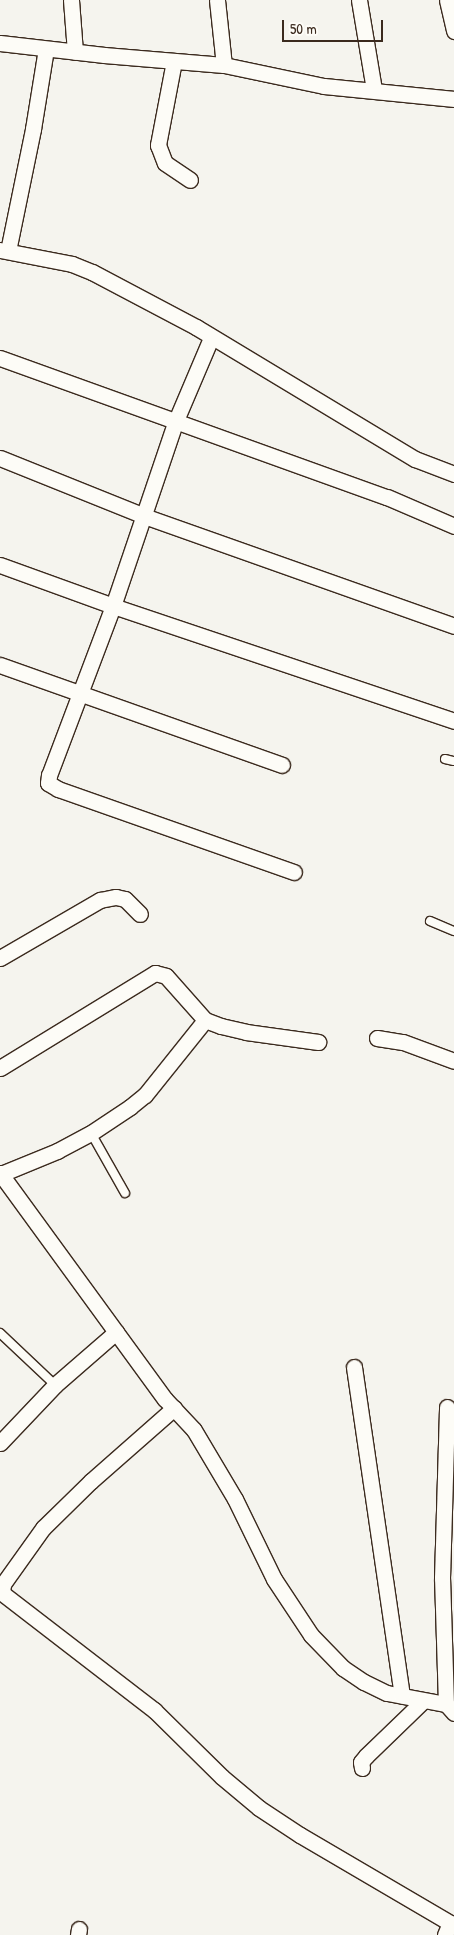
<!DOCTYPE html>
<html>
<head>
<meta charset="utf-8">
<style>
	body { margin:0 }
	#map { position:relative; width:454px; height:1935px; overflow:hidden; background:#f5f4ee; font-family:"Patrick Hand",sans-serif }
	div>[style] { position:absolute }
	.roads { filter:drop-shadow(1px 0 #3b2a1e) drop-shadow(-1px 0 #3b2a1e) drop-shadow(0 1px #3b2a1e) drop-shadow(0 -1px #3b2a1e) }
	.lane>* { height:8px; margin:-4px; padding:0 4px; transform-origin:4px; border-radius:4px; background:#fdfcf7 }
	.street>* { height:15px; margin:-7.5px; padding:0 7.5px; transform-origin:7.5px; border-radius:7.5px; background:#fdfcf7 }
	span { translate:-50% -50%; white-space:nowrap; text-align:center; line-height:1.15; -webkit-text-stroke:5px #fdfcf7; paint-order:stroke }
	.scale { position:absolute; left:282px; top:20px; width:101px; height:22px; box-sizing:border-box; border:2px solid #3b2a1e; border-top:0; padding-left:6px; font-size:15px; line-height:18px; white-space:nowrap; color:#3b2a1e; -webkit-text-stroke:4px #fdfcf7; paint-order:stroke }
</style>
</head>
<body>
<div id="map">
	<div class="roads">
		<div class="lane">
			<i style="left:445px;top:759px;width:9px;rotate:13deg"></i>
			<i style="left:430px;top:921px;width:26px;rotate:23deg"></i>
			<i style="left:91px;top:1133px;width:69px;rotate:60.5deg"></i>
			<i style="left:0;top:1333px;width:76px;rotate:43.4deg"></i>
		</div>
		<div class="street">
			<i style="left:71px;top:0;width:52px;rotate:85.6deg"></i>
			<i style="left:217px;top:0;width:65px;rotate:83.9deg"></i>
			<i style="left:359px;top:0;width:91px;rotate:80.5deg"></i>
			<i style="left:447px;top:0;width:32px;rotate:77deg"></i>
			<i style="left:0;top:43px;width:105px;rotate:6.6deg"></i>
			<i style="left:104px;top:55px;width:120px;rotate:4.8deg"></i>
			<i style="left:224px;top:65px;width:102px;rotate:11.9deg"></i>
			<i style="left:324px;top:86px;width:131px;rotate:5.7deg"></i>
			<i style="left:174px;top:61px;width:86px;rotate:100.8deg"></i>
			<i style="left:158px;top:145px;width:19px;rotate:69deg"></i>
			<i style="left:165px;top:163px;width:30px;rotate:34deg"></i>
			<i style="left:0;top:250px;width:73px;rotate:11deg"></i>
			<i style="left:72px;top:264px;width:22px;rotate:22deg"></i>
			<i style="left:92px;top:272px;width:118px;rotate:27.9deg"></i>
			<i style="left:196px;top:327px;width:256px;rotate:31.1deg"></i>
			<i style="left:415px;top:459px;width:42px;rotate:21deg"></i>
			<i style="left:8px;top:251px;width:125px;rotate:-78.4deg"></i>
			<i style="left:33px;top:129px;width:81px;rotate:-80.8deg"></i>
			<i style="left:211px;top:338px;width:92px;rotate:113deg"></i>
			<i style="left:175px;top:423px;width:193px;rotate:108.7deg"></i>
			<i style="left:113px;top:606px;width:181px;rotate:110.7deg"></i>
			<i style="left:49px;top:775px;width:8px;rotate:97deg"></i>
			<i style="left:48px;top:783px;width:12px;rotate:31deg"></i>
			<i style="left:58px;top:789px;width:250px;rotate:19.4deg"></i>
			<i style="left:0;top:358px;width:411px;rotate:19.8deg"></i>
			<i style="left:387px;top:497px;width:73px;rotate:23.4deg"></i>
			<i style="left:0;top:458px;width:155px;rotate:21.9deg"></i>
			<i style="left:144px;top:516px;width:329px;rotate:19.5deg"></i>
			<i style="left:0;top:565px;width:120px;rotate:19.9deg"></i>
			<i style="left:113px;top:606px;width:360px;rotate:18.6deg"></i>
			<i style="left:0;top:665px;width:299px;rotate:19.5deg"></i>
			<i style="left:0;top:958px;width:116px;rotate:-30.1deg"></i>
			<i style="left:100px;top:900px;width:16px;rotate:-11deg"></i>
			<i style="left:116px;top:897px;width:9px;rotate:13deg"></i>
			<i style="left:125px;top:899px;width:21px;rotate:45deg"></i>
			<i style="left:377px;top:1038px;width:26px;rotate:9deg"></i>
			<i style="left:403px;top:1042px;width:54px;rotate:20.4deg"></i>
			<i style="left:0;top:1068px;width:182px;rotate:-31.5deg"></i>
			<i style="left:155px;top:973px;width:11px;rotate:15deg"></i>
			<i style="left:166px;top:976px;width:59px;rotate:48.4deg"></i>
			<i style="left:205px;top:1020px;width:17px;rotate:21deg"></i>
			<i style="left:221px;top:1026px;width:26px;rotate:13deg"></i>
			<i style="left:246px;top:1032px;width:73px;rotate:7.9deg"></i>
			<i style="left:0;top:1173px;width:280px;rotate:53.9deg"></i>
			<i style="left:165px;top:1399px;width:42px;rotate:46.9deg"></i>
			<i style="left:194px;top:1430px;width:80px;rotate:59.3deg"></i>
			<i style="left:235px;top:1499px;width:89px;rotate:64deg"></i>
			<i style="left:274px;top:1579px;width:67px;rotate:56.5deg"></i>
			<i style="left:311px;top:1635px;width:46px;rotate:45.9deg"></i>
			<i style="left:343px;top:1668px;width:25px;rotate:34deg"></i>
			<i style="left:364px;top:1682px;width:25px;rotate:26deg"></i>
			<i style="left:387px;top:1693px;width:60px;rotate:10.6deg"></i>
			<i style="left:446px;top:1704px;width:12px;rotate:48deg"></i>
			<i style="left:1px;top:1174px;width:61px;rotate:-22.3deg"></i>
			<i style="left:57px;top:1151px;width:38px;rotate:-28deg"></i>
			<i style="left:91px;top:1133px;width:47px;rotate:-33.7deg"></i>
			<i style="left:130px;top:1107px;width:19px;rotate:-39deg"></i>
			<i style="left:145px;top:1095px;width:96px;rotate:-51.3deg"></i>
			<i style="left:354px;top:1367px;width:332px;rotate:81.7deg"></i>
			<i style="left:174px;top:1408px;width:111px;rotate:138.7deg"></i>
			<i style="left:91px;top:1481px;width:67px;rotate:135.6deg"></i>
			<i style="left:43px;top:1528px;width:69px;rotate:125.5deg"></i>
			<i style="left:3px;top:1584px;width:9px;rotate:96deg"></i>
			<i style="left:2px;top:1593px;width:192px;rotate:37.6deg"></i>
			<i style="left:154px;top:1710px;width:95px;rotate:44.6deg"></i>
			<i style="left:222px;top:1777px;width:48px;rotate:40deg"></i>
			<i style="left:259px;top:1808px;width:49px;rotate:33.4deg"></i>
			<i style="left:300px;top:1835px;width:174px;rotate:30.4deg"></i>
			<i style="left:450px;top:1923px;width:13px;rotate:113deg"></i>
			<i style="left:0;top:1443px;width:80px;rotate:-46.5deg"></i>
			<i style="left:55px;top:1385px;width:81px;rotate:-41deg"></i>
			<i style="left:446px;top:1704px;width:126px;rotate:-91.8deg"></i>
			<i style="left:442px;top:1578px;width:171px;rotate:-88.3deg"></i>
			<i style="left:362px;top:1768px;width:6px;rotate:-99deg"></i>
			<i style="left:361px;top:1762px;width:8px;rotate:-50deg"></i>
			<i style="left:366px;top:1756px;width:79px;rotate:-44deg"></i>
			<i style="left:78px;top:1935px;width:6px;rotate:-81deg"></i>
		</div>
	</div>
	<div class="scale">50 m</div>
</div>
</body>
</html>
